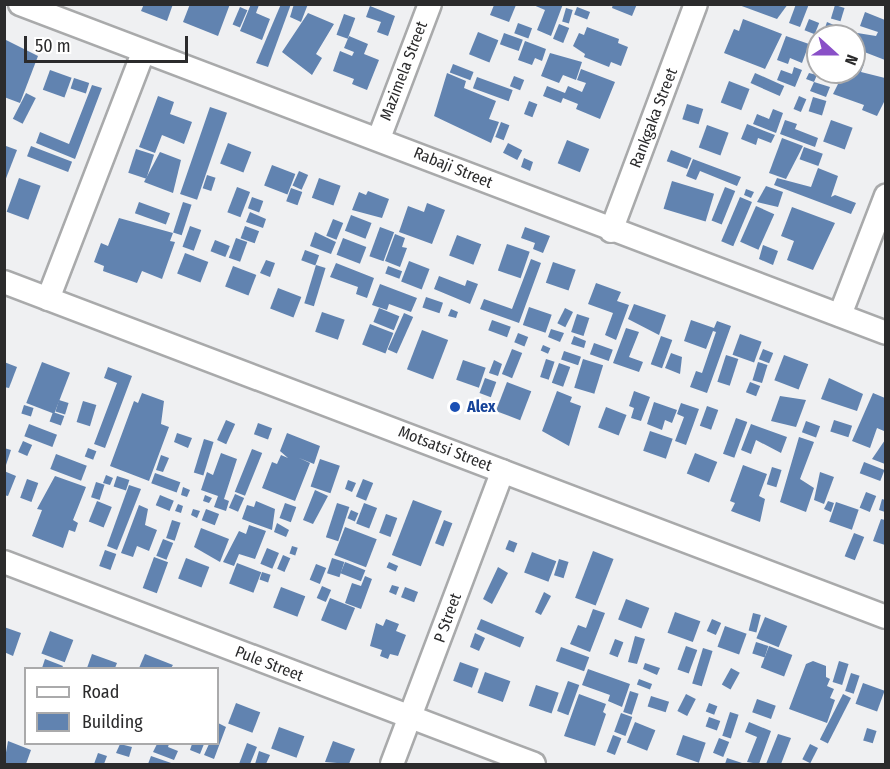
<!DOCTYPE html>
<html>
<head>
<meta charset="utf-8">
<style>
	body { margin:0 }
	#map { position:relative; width:890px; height:769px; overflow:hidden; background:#eff0f2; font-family:"Fira Sans Condensed",sans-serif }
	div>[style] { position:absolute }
	.building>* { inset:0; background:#6183b0; transform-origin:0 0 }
	.roads { filter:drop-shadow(2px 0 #a9aaab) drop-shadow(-2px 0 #a9aaab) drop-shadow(0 2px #a9aaab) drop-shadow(0 -2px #a9aaab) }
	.minor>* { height:22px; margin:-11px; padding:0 11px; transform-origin:11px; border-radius:11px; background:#fff }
	.dots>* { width:16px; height:16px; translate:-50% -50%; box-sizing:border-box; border:3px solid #fff; border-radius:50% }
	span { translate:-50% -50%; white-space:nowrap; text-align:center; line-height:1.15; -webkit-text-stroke:4.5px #fff; paint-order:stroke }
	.street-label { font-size:16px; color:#2b2b2c }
	.transit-label { font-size:16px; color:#164399; font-weight:700 }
	.left { translate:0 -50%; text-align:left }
	.frame { position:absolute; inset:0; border:6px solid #2b2b2c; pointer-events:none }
	.legend { position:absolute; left:24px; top:667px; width:195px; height:78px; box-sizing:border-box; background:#fff; border:2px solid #aaaaab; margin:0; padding:8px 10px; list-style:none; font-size:18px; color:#2b2b2c }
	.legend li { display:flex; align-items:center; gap:12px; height:30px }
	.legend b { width:30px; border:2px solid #aaaaab }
	.north { position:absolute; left:806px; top:24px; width:60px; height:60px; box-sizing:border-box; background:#fff; border:2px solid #aaaaab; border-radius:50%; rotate:111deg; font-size:16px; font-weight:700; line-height:24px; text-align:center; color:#2b2b2c }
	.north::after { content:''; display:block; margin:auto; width:21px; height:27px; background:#8950c7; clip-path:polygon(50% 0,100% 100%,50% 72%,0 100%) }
	.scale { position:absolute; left:24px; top:36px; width:164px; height:27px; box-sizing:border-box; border:3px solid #2b2b2c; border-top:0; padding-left:8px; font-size:18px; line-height:21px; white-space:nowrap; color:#2b2b2c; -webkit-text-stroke:4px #fff; paint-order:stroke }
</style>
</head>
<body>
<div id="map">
	<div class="building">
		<i style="clip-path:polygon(144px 4px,173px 4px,167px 21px,141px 11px)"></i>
		<i style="clip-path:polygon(190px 4px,230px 4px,218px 36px,183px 22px)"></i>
		<i style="clip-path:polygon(251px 4px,259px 5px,256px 13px,270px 19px,262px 40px,240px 31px)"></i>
		<i style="clip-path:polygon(281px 4px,291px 4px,268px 67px,256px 63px)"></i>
		<i style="clip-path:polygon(294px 4px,308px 4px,301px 22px,290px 17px)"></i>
		<i style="clip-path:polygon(531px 4px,563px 4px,551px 36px,537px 30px,545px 10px)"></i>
		<i style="clip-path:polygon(613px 4px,637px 4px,632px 16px,612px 8px)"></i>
		<i style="clip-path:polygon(788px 4px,777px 19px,739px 5px,739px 4px)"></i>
		<i style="clip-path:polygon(796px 4px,809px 4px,800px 27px,789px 23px)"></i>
		<i style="clip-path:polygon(494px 5px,516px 5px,509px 22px,490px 15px)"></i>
		<i style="left:835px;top:5px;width:10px;height:14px;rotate:17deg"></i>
		<i style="clip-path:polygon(370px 6px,395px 16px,388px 36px,377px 32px,381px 22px,366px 17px)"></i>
		<i style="left:240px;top:7px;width:8px;height:19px;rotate:23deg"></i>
		<i style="left:577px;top:7px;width:14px;height:8px;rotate:21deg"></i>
		<i style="left:566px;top:8px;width:7px;height:14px;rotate:16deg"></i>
		<i style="clip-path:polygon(865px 12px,885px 20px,885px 60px,854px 48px,854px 36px,843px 36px,845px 31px,876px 36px,878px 32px,860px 26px)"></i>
		<i style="clip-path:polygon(308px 13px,334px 24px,316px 54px,322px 58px,312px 75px,282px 52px)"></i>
		<i style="left:344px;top:14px;width:12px;height:22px;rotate:20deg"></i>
		<i style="clip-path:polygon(743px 19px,782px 34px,765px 69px,724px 53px,734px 29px,739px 31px)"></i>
		<i style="left:809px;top:19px;width:11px;height:12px;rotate:22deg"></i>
		<i style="clip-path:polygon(827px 22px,836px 26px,832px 36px,822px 36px)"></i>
		<i style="left:518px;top:23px;width:15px;height:11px;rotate:20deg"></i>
		<i style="left:559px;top:24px;width:11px;height:16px;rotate:22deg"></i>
		<i style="clip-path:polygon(587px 27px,619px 39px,618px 43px,628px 47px,621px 66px,611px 62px,609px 67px,584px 57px,585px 54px,573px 46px,579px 33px,584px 35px)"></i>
		<i style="left:478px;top:32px;width:22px;height:24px;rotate:22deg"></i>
		<i style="left:504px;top:33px;width:20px;height:12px;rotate:20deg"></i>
		<i style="clip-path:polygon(349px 36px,368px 44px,364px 54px,379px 60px,367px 90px,352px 84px,354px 79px,333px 71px,340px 51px,352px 56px,354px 52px,344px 48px)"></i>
		<i style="clip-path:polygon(786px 36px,809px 44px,802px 63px,790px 58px,788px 64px,777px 60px)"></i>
		<i style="clip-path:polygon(4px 39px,38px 56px,20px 103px,4px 97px)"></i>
		<i style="clip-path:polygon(525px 41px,546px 49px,542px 61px,535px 58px,532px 65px,518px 60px)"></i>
		<i style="clip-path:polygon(550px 53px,582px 62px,576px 80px,563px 75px,559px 83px,541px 76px)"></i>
		<i style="clip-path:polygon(854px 60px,864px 64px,861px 72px,885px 78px,885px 100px,877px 116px,862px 110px,864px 105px,833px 94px,844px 72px,854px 72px)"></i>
		<i style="left:453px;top:64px;width:22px;height:9px;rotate:21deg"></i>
		<i style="clip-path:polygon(794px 67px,802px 70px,795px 87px,777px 80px,781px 70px,792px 74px)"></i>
		<i style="clip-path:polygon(581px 69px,615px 82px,600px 119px,576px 109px,578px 104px,563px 98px,561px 103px,543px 96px,547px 86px,565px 93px,568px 86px,582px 92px,586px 83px,577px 80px)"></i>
		<i style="left:50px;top:70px;width:23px;height:21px;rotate:20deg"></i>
		<i style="clip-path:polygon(447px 73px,466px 81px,464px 88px,496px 101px,489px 119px,499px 122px,491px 143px,434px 116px)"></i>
		<i style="left:755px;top:73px;width:32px;height:11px;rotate:24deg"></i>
		<i style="clip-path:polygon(809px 73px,817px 75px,814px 82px,830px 87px,826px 97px,810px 91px,814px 82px,806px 79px)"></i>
		<i style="left:514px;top:76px;width:11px;height:11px;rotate:22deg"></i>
		<i style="left:477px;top:77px;width:38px;height:12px;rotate:20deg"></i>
		<i style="left:74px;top:78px;width:16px;height:11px;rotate:18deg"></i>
		<i style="left:729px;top:81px;width:22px;height:23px;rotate:21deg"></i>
		<i style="clip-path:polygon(92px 85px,102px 88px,75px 159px,36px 143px,40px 132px,69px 144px)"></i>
		<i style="left:26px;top:93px;width:11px;height:29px;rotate:27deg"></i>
		<i style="clip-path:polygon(158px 96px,174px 102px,170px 114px,192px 122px,184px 144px,162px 135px,155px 153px,139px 147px)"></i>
		<i style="left:799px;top:96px;width:8px;height:14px;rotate:23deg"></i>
		<i style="left:813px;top:97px;width:14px;height:15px;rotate:17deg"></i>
		<i style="left:529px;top:101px;width:9px;height:14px;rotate:21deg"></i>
		<i style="left:687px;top:104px;width:17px;height:16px;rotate:17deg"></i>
		<i style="left:210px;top:107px;width:18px;height:92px;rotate:19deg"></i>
		<i style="clip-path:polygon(773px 109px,783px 113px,776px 133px,753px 124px,757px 114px,769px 119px)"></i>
		<i style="clip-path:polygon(785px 120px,797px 124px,795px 129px,818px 138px,815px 147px,780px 134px)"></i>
		<i style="left:831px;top:120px;width:23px;height:23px;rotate:20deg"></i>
		<i style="left:501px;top:122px;width:9px;height:16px;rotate:21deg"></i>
		<i style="clip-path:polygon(747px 124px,775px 135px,771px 143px,758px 138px,756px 145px,741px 139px)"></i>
		<i style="left:707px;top:125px;width:23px;height:24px;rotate:20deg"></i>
		<i style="clip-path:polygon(782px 138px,803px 146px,786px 179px,769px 173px)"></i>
		<i style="left:567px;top:140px;width:24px;height:25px;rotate:22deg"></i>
		<i style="left:228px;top:143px;width:25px;height:22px;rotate:21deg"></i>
		<i style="left:508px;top:143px;width:16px;height:11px;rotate:27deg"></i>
		<i style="clip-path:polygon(6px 146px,17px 150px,5px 181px,4px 149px)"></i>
		<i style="left:31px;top:146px;width:44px;height:11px;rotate:21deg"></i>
		<i style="left:804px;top:147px;width:20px;height:13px;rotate:20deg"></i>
		<i style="left:136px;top:149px;width:19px;height:25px;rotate:18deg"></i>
		<i style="left:671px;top:150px;width:22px;height:12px;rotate:21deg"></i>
		<i style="clip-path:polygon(160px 152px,181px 160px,173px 193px,144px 182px)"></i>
		<i style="clip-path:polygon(524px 158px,533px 162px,530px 171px,521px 167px)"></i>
		<i style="clip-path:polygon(693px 159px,741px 177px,737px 186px,700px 171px,696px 180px,686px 176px)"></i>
		<i style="left:272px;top:165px;width:25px;height:22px;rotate:21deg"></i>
		<i style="clip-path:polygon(818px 168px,838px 176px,831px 197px,835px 195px,856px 203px,851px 214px,774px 185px,777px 178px,811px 187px)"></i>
		<i style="left:299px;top:171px;width:10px;height:16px;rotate:24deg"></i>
		<i style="left:207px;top:175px;width:9px;height:14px;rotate:18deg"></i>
		<i style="left:19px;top:178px;width:23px;height:36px;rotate:20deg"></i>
		<i style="left:319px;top:178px;width:23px;height:21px;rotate:20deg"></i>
		<i style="left:672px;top:181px;width:44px;height:29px;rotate:17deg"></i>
		<i style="clip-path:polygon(766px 186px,783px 192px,778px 207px,757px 202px)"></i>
		<i style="left:237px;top:187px;width:14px;height:27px;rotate:21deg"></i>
		<i style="left:725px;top:187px;width:11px;height:36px;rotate:22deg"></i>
		<i style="left:291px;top:188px;width:12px;height:14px;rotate:20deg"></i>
		<i style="clip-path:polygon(746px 189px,754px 192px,751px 198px,744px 195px)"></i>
		<i style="clip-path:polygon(368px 191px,389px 199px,382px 218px,352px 210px,359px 192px,366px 195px)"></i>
		<i style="left:252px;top:197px;width:12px;height:12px;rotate:20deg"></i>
		<i style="left:740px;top:197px;width:13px;height:48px;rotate:23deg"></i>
		<i style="left:139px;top:202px;width:33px;height:12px;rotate:20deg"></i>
		<i style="left:183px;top:202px;width:9px;height:32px;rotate:18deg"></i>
		<i style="clip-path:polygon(427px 203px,445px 210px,432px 244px,399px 232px,408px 206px,424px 212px)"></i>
		<i style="left:756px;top:206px;width:20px;height:39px;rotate:24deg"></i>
		<i style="clip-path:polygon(792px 207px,835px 223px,813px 270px,787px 260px,794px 241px,781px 236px)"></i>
		<i style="clip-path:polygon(250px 212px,266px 219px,263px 228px,246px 222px)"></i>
		<i style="left:351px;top:215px;width:22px;height:17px;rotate:21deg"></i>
		<i style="clip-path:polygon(119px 218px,173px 233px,170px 241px,175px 242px,162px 279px,142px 271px,137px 283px,103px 271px,104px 266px,94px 262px,101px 243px,108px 246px)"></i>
		<i style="left:333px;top:219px;width:11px;height:18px;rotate:22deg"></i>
		<i style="left:190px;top:226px;width:12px;height:22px;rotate:20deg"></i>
		<i style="left:245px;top:226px;width:15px;height:13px;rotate:20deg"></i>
		<i style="left:380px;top:227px;width:15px;height:31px;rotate:20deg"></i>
		<i style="clip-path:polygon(525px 227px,550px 236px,543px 253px,533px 249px,535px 243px,521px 238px)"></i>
		<i style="clip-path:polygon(315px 232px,336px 242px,331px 254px,310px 246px)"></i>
		<i style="clip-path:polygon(395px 234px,405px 238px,402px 247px,407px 248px,400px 267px,385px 261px)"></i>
		<i style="left:457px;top:235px;width:26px;height:22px;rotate:21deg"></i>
		<i style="left:236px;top:238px;width:12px;height:21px;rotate:20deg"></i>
		<i style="left:343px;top:238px;width:25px;height:18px;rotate:21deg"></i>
		<i style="left:215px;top:240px;width:16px;height:12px;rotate:22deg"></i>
		<i style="left:507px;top:244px;width:24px;height:28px;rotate:19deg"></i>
		<i style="clip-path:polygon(763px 245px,778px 251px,773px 265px,759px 259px)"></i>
		<i style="left:305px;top:250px;width:15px;height:11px;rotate:20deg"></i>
		<i style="left:185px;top:253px;width:25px;height:22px;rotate:21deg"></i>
		<i style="clip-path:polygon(531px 259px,541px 263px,519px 323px,480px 309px,484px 299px,512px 309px)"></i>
		<i style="clip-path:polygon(266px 260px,275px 263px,270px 277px,260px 273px)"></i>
		<i style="left:409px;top:261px;width:22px;height:22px;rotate:21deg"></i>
		<i style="left:553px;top:262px;width:24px;height:22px;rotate:19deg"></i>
		<i style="clip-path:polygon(336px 263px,374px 278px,367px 298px,356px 294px,358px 287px,330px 277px)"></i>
		<i style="left:316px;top:265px;width:10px;height:40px;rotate:17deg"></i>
		<i style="left:233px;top:266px;width:25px;height:22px;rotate:21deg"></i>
		<i style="left:388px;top:266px;width:15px;height:8px;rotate:20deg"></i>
		<i style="clip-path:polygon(439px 276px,465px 286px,467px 280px,478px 284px,470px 304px,434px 289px)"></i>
		<i style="clip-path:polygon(596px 283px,621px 292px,617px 301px,629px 305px,616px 340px,605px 335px,613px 313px,588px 304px)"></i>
		<i style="clip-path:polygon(380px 284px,417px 298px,411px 312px,389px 304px,387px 310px,372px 305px)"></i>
		<i style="left:278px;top:288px;width:25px;height:22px;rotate:21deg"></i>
		<i style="left:426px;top:297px;width:18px;height:11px;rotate:19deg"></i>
		<i style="clip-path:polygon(634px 304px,666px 315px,659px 335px,628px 319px)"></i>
		<i style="left:529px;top:307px;width:24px;height:19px;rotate:19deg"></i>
		<i style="left:379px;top:308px;width:22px;height:15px;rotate:22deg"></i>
		<i style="left:565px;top:308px;width:9px;height:17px;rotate:27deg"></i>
		<i style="clip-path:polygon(451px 309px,458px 312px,456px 318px,448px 316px)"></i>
		<i style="left:322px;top:312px;width:24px;height:21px;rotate:19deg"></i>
		<i style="left:404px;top:313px;width:10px;height:40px;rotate:24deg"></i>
		<i style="left:577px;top:314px;width:13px;height:19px;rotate:18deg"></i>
		<i style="left:492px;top:320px;width:20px;height:11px;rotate:20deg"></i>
		<i style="clip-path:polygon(691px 320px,714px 328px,717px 321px,731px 326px,707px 393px,690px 387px,696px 371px,702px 373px,716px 332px,713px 331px,706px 349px,684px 341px)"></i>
		<i style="left:370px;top:324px;width:25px;height:22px;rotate:21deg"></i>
		<i style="clip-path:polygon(626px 328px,639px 332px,629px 357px,643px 362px,639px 372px,613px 363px)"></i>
		<i style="clip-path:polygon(551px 329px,564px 333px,560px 342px,548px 337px)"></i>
		<i style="left:422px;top:330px;width:28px;height:42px;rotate:21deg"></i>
		<i style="left:518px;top:333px;width:11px;height:10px;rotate:22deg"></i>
		<i style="left:740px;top:334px;width:23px;height:22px;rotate:20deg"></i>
		<i style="clip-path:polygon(574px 336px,586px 341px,584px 348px,571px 344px)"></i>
		<i style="left:661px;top:336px;width:12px;height:30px;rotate:20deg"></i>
		<i style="left:594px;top:343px;width:20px;height:12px;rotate:20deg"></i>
		<i style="left:543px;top:345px;width:8px;height:6px;rotate:23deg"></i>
		<i style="left:512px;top:349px;width:11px;height:27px;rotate:22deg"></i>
		<i style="left:763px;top:349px;width:11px;height:11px;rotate:22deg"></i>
		<i style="left:564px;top:351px;width:18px;height:9px;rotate:19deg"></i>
		<i style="clip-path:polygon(671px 353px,682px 357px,680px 374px,665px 368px)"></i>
		<i style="left:726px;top:355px;width:13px;height:28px;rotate:18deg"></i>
		<i style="left:784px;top:355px;width:26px;height:27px;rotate:21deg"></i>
		<i style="left:546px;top:359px;width:9px;height:19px;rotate:18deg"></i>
		<i style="left:583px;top:359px;width:21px;height:30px;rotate:17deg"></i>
		<i style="left:463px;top:360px;width:24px;height:21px;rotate:19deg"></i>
		<i style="clip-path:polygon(494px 360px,502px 364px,498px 376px,489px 373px)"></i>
		<i style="clip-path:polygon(4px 362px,17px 367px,9px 388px,4px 387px)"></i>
		<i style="left:42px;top:362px;width:30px;height:44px;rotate:21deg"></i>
		<i style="left:758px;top:362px;width:10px;height:19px;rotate:17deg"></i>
		<i style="left:559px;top:363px;width:12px;height:21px;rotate:20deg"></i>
		<i style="clip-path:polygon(108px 367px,132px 376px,105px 448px,94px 444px,117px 383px,104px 378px)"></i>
		<i style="left:485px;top:378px;width:12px;height:16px;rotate:20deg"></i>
		<i style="clip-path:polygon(829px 378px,863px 394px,857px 411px,821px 399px)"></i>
		<i style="left:507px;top:382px;width:26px;height:31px;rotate:21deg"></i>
		<i style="left:750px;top:382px;width:11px;height:11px;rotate:22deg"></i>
		<i style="clip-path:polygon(557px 391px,572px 397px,570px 402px,581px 406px,569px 446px,542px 431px)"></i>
		<i style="clip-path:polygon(634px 391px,650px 397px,641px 421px,631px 418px,634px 408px,629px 406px)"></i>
		<i style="clip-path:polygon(142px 393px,164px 401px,161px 424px,169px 427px,149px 481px,110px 466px,134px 401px,138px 403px)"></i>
		<i style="clip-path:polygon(873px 393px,885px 398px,885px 427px,884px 431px,877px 428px,870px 448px,852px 441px)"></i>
		<i style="clip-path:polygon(780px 396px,806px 400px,796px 427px,771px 421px)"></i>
		<i style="left:59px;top:400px;width:10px;height:12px;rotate:17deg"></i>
		<i style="left:83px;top:401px;width:14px;height:22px;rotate:17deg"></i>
		<i style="clip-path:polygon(654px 402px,677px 410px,672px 423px,665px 420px,662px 430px,647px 424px)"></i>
		<i style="clip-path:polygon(681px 403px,699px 409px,686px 445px,675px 441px,684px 417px,677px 414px)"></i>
		<i style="left:24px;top:405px;width:10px;height:9px;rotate:17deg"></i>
		<i style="left:707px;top:406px;width:12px;height:21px;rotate:20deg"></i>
		<i style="left:606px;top:407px;width:22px;height:22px;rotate:21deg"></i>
		<i style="left:53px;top:412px;width:12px;height:10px;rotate:20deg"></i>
		<i style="left:736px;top:418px;width:12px;height:38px;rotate:20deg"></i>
		<i style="left:226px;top:420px;width:10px;height:22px;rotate:24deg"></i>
		<i style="left:834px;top:420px;width:19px;height:12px;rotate:18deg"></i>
		<i style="left:806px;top:421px;width:15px;height:12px;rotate:20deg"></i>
		<i style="left:258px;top:423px;width:15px;height:12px;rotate:20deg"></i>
		<i style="left:29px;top:424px;width:30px;height:13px;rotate:21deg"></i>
		<i style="clip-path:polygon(751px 424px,787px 437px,781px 453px,756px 440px,751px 454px,741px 450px)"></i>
		<i style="left:650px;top:431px;width:24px;height:21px;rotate:19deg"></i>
		<i style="clip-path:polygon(177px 433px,192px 438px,188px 448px,174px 442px)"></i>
		<i style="clip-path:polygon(287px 433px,320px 446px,314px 464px,299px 458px,310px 463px,295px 501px,262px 488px,272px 462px,277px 464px,281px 455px,288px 458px,280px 451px)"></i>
		<i style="clip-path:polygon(799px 437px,814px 442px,800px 479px,814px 488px,806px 512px,780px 502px)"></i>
		<i style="left:204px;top:439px;width:10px;height:35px;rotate:17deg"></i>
		<i style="clip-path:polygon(885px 440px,885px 464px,872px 459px)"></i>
		<i style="left:23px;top:441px;width:10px;height:12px;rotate:24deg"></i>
		<i style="clip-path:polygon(4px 448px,11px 450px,5px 468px,4px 468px)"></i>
		<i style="left:88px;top:448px;width:9px;height:9px;rotate:21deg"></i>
		<i style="left:252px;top:449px;width:11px;height:46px;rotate:22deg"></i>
		<i style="clip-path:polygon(221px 453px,237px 459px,224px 499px,229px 501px,226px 511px,214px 507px,218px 496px,201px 490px,207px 472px,213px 475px)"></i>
		<i style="left:695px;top:453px;width:24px;height:22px;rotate:22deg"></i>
		<i style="left:56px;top:454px;width:33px;height:16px;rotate:21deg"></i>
		<i style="clip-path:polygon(161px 455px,169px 458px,163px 472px,156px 470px)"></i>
		<i style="left:320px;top:459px;width:21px;height:29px;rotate:19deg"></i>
		<i style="left:864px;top:462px;width:22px;height:12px;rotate:21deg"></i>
		<i style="clip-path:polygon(743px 465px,767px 474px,759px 496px,765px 499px,760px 522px,731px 511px,735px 503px,730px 501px)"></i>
		<i style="left:772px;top:467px;width:10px;height:18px;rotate:17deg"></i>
		<i style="clip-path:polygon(4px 471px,16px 476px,8px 496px,4px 495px)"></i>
		<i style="clip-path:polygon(820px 472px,834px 477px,824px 504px,814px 500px)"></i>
		<i style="left:155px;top:473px;width:27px;height:11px;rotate:20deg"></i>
		<i style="clip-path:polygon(106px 475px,113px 478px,110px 485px,103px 483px)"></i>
		<i style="clip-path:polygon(55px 476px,86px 487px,73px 520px,78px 523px,75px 532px,69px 530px,63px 548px,32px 536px,42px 510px,37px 509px)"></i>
		<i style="left:117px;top:476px;width:13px;height:11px;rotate:18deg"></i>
		<i style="left:27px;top:479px;width:12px;height:20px;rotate:20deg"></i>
		<i style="left:363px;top:479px;width:11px;height:19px;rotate:22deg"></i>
		<i style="clip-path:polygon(348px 480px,356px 483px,352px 492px,345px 489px)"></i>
		<i style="left:96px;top:482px;width:9px;height:16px;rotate:18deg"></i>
		<i style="clip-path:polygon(129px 485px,141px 489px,117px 550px,107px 546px)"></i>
		<i style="clip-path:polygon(183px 487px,190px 490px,187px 497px,181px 495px)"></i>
		<i style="clip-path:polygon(315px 490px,328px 496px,313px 524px,303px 520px)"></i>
		<i style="left:866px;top:492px;width:11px;height:17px;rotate:22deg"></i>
		<i style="left:235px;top:494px;width:10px;height:15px;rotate:24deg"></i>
		<i style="left:160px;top:495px;width:15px;height:11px;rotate:23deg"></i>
		<i style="clip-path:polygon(205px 495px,212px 498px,209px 503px,203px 501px)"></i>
		<i style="clip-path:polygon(882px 499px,885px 500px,885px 512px,879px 510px)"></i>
		<i style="left:413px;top:500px;width:31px;height:59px;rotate:21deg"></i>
		<i style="left:97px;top:501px;width:16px;height:22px;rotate:22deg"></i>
		<i style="clip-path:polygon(256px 501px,275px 509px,272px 530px,242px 519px,247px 505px,254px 507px)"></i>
		<i style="clip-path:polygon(828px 501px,834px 503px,831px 512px,824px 509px)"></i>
		<i style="left:836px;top:502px;width:24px;height:21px;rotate:19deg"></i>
		<i style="left:285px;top:503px;width:12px;height:16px;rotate:20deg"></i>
		<i style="left:337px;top:503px;width:13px;height:36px;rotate:18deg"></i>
		<i style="left:364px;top:503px;width:14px;height:22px;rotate:21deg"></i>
		<i style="clip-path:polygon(178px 504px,183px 506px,181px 513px,175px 511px)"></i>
		<i style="clip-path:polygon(139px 505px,148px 509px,145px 525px,157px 530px,149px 551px,137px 546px,133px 557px,121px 553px)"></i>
		<i style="clip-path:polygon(193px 509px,200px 511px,197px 518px,191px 515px)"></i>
		<i style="left:206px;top:509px;width:14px;height:12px;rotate:21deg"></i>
		<i style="left:351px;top:510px;width:8px;height:9px;rotate:23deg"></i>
		<i style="left:386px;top:514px;width:12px;height:20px;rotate:20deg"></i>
		<i style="clip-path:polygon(881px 519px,885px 520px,885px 545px,873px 541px)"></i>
		<i style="left:172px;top:520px;width:9px;height:19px;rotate:18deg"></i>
		<i style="left:444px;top:520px;width:9px;height:25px;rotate:21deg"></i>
		<i style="clip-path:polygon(277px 523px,289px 530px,286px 537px,274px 532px)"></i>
		<i style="clip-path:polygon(249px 525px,266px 531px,255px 559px,239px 554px,234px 566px,223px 562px,239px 531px,246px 534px)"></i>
		<i style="left:345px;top:527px;width:34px;height:30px;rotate:21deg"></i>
		<i style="clip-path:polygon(201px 528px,229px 539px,220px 562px,194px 547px)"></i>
		<i style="left:854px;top:533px;width:11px;height:25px;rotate:22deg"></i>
		<i style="left:163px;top:539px;width:11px;height:18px;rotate:22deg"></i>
		<i style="left:509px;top:540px;width:9px;height:10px;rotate:21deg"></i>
		<i style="left:292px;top:546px;width:6px;height:8px;rotate:18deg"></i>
		<i style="left:267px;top:548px;width:13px;height:17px;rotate:23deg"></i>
		<i style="left:105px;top:550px;width:12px;height:17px;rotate:20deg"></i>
		<i style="left:593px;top:551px;width:22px;height:50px;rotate:21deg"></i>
		<i style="left:532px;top:552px;width:26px;height:22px;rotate:21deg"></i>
		<i style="left:283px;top:555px;width:8px;height:15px;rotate:23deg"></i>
		<i style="left:154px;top:557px;width:15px;height:33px;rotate:20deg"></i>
		<i style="left:186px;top:558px;width:25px;height:22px;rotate:21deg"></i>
		<i style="left:332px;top:558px;width:13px;height:16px;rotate:18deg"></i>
		<i style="left:559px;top:559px;width:10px;height:17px;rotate:17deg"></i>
		<i style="left:345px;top:562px;width:22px;height:12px;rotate:22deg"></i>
		<i style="left:389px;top:562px;width:10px;height:6px;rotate:24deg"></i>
		<i style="left:237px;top:563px;width:26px;height:22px;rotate:21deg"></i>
		<i style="left:316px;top:564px;width:11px;height:17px;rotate:22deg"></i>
		<i style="clip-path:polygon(498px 567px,508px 573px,492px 604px,483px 599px)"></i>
		<i style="left:262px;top:572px;width:9px;height:8px;rotate:18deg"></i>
		<i style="clip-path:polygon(365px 576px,372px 579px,361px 609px,345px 603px,352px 583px,361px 586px)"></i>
		<i style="clip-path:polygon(392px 585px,399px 587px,396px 595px,389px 592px)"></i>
		<i style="left:322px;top:586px;width:10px;height:13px;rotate:24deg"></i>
		<i style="left:281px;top:587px;width:26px;height:22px;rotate:21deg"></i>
		<i style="left:405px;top:587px;width:14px;height:11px;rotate:21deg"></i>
		<i style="clip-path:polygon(544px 592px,551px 596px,541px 615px,535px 612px)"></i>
		<i style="left:330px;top:598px;width:27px;height:24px;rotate:22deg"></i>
		<i style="left:626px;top:599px;width:25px;height:22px;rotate:21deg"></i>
		<i style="clip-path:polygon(593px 609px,605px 613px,590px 652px,570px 644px,578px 625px,586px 628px)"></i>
		<i style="left:675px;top:612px;width:27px;height:22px;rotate:20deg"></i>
		<i style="left:753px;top:613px;width:8px;height:18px;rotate:14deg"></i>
		<i style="left:765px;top:617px;width:24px;height:23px;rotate:22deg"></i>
		<i style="clip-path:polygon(386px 619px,399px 624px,396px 631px,406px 635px,398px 656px,390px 654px,388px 659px,380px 656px,382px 650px,370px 646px,376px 623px,383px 626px)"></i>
		<i style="left:481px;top:619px;width:47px;height:11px;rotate:23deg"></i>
		<i style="left:712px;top:619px;width:10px;height:13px;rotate:24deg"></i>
		<i style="left:725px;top:626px;width:23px;height:22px;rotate:20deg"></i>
		<i style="clip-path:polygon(4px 627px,21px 633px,13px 656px,4px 652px)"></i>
		<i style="left:50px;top:631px;width:25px;height:24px;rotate:21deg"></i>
		<i style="clip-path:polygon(475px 633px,485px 638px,479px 651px,470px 647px)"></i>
		<i style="clip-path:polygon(635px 636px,645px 639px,637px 664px,628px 662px)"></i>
		<i style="left:615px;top:639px;width:9px;height:16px;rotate:21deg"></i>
		<i style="left:756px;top:642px;width:13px;height:12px;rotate:18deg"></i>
		<i style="left:686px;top:646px;width:12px;height:25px;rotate:20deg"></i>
		<i style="left:769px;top:646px;width:25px;height:23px;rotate:21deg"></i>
		<i style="left:561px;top:647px;width:30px;height:15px;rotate:20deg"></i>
		<i style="left:703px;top:648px;width:10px;height:37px;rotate:17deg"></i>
		<i style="clip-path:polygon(92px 654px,117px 663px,115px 668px,87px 668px)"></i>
		<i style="clip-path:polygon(145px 654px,173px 665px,171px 668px,139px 668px)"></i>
		<i style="clip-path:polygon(45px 659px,63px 666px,62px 668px,42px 668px)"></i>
		<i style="clip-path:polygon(813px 661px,826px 666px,826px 677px,830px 679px,827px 686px,834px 689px,830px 698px,835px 700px,827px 723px,789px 709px,806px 664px)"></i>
		<i style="left:839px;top:661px;width:10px;height:22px;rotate:17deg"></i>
		<i style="left:460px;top:662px;width:20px;height:20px;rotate:20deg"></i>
		<i style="clip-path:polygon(645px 663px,660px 668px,657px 675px,643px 669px)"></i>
		<i style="left:731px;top:668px;width:10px;height:19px;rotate:29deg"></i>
		<i style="clip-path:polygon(588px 669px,630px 684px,622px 707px,608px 701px,610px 695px,582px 685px)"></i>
		<i style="left:485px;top:672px;width:27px;height:22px;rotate:20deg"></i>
		<i style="left:851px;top:673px;width:9px;height:19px;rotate:18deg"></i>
		<i style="left:639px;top:679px;width:14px;height:6px;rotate:21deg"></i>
		<i style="left:568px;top:681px;width:12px;height:32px;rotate:20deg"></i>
		<i style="left:863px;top:683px;width:23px;height:22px;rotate:20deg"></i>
		<i style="left:536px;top:685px;width:24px;height:22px;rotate:19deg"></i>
		<i style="left:630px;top:691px;width:9px;height:22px;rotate:18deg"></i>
		<i style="clip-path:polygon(579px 694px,606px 704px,603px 712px,606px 714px,595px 746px,564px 736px)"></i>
		<i style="left:686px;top:694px;width:11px;height:19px;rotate:27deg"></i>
		<i style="left:843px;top:694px;width:9px;height:51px;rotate:27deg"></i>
		<i style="left:651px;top:696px;width:19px;height:11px;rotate:18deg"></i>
		<i style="left:757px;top:699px;width:20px;height:14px;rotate:20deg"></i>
		<i style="left:236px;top:703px;width:26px;height:22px;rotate:21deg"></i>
		<i style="left:709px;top:703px;width:9px;height:9px;rotate:21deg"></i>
		<i style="left:730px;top:712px;width:9px;height:25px;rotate:18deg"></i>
		<i style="left:621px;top:713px;width:12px;height:20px;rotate:20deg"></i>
		<i style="left:709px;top:717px;width:12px;height:10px;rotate:20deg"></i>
		<i style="left:635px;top:722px;width:22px;height:22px;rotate:22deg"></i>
		<i style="clip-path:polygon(749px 722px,771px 731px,759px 764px,747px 762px,757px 737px,745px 732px)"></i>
		<i style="clip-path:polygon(218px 723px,226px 727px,214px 759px,204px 755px,209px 744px,218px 744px)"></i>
		<i style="left:279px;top:727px;width:27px;height:23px;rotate:20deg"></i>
		<i style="left:867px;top:728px;width:10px;height:13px;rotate:17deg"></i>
		<i style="clip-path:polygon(778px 734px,791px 738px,781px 764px,766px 764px)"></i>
		<i style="left:613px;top:735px;width:9px;height:18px;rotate:21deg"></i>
		<i style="left:683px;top:735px;width:24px;height:21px;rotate:19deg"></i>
		<i style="left:719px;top:738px;width:11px;height:16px;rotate:22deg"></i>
		<i style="clip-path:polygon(8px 741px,31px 750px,26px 764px,4px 764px)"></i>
		<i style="clip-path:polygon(333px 741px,355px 749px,349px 764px,325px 762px)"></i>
		<i style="clip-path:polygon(247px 743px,257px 747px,250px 764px,239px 764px)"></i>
		<i style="clip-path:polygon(120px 744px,132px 747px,129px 757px,116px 753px)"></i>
		<i style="clip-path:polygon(157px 744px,169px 744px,168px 747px,178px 751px,174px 760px,153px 752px)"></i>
		<i style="clip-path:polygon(192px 744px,204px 744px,200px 754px,190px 750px)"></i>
		<i style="left:810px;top:744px;width:9px;height:17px;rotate:27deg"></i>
		<i style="clip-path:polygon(259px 751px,270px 755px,266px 764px,255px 764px)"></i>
		<i style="clip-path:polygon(98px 753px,107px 756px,104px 764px,94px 764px)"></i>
		<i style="clip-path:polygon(151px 756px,174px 764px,148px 764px)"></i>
		<i style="clip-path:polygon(727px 758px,745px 764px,725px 764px)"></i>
	</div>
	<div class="roads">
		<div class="minor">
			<i style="left:20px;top:4px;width:926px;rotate:20.8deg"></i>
			<i style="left:379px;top:138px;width:143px;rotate:-69.2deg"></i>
			<i style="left:611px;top:231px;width:242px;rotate:-69.5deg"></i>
			<i style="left:4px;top:282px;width:943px;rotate:20.8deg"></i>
			<i style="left:48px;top:299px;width:264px;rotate:-68.9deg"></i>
			<i style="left:840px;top:315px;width:128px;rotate:-68.9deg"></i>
			<i style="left:4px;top:562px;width:567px;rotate:20.86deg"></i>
			<i style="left:392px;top:764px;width:313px;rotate:-69.3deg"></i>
		</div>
	</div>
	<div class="dots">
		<i style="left:455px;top:407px;background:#1a4fb4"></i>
	</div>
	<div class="street-label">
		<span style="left:404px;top:71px;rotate:-69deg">Mazimela Street</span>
		<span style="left:654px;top:118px;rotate:-69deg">Rankgaka Street</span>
		<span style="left:453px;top:168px;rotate:22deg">Rabaji Street</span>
		<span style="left:445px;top:449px;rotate:21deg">Motsatsi Street</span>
		<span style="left:448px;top:618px;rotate:-70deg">P Street</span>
		<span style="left:269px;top:664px;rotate:21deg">Pule Street</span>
	</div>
	<div class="transit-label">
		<span class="left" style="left:467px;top:407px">Alex</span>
	</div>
	<div class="frame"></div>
	<ul class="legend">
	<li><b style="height:8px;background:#fff"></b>Road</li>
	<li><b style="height:16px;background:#6183b0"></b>Building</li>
	</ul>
	<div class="north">N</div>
	<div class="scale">50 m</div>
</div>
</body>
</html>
